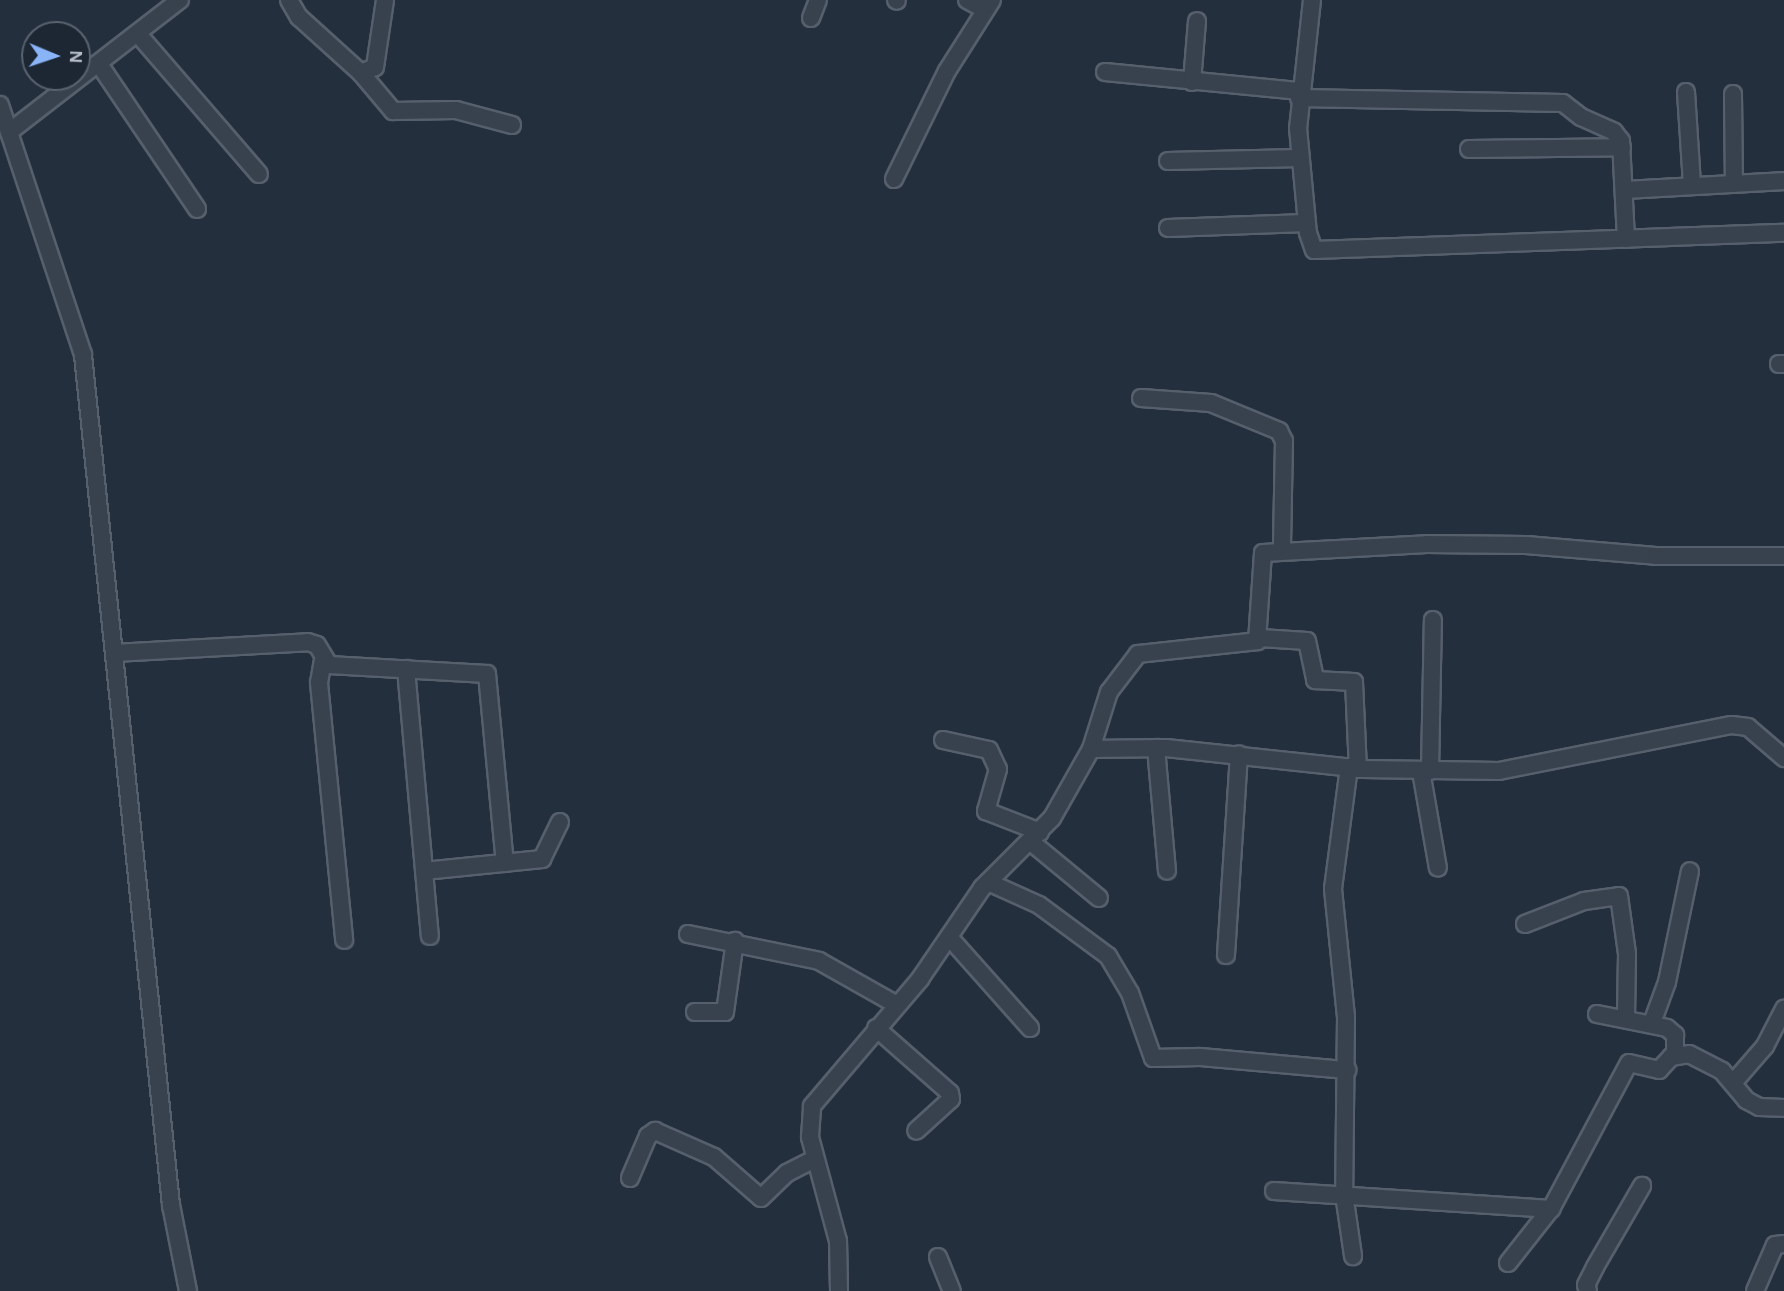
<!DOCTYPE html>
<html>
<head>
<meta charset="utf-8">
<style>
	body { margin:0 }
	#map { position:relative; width:1784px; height:1291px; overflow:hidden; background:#242f3e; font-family:"Alegreya Sans",sans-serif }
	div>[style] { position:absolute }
	.roads { filter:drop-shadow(2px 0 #565f6c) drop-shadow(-2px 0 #565f6c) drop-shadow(0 2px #565f6c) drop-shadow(0 -2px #565f6c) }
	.minor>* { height:16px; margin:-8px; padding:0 8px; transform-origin:8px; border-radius:8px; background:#38414e }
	span { translate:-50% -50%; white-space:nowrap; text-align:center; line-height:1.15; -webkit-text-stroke:5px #1d2633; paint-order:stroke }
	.north { position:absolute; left:21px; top:21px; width:70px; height:70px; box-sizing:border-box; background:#1d2633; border:2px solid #59626f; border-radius:50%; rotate:92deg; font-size:19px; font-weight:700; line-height:28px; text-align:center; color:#b4bcc9 }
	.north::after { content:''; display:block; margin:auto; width:24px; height:32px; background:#8ab4f8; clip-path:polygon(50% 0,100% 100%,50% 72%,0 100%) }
</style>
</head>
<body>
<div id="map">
	<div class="roads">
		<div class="minor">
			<i style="left:289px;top:0;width:20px;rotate:60deg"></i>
			<i style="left:299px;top:17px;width:84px;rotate:42.1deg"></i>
			<i style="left:361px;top:73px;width:50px;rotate:49.9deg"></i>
			<i style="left:393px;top:111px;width:63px;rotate:-0.9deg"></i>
			<i style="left:456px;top:110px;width:58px;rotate:15deg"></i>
			<i style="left:896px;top:0;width:1px;rotate:45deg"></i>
			<i style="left:967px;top:0;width:21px;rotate:28deg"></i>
			<i style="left:1312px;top:0;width:129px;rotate:96.2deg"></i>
			<i style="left:1298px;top:128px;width:105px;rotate:84.6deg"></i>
			<i style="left:1308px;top:233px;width:18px;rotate:71deg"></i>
			<i style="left:1314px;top:250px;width:470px;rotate:-2.1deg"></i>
			<i style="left:811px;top:18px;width:19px;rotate:-69deg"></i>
			<i style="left:138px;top:34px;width:185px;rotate:49.2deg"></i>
			<i style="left:99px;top:64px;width:175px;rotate:55.9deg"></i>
			<i style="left:1105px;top:72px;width:196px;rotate:5.6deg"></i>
			<i style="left:361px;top:73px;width:15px;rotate:-23deg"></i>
			<i style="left:375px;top:67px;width:68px;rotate:-81.5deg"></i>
			<i style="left:1192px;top:82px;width:61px;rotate:-85.3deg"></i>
			<i style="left:1686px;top:92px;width:94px;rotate:86.3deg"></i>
			<i style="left:1733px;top:94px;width:90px;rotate:89.4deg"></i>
			<i style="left:1299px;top:98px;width:264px;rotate:1.1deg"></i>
			<i style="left:1563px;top:103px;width:23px;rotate:38deg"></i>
			<i style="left:1581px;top:117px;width:36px;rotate:24deg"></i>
			<i style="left:1614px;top:132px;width:11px;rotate:52deg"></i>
			<i style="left:1621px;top:141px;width:98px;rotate:87.1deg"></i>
			<i style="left:0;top:105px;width:263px;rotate:71.6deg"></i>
			<i style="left:83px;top:355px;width:855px;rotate:84.09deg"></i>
			<i style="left:171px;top:1205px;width:88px;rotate:78.8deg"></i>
			<i style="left:9px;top:132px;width:216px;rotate:-37.7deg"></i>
			<i style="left:1469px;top:149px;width:153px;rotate:-0.7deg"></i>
			<i style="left:1168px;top:161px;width:132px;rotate:-1.3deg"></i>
			<i style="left:894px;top:179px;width:120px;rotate:-63.9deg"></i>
			<i style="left:947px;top:71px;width:84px;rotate:-57.6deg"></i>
			<i style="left:1624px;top:190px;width:160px;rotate:-3.2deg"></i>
			<i style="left:1168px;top:228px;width:138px;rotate:-2.1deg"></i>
			<i style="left:1779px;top:364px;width:5px"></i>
			<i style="left:1141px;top:398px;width:70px;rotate:4.1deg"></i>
			<i style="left:1211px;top:403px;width:74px;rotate:22.4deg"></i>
			<i style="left:1279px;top:431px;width:11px;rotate:63deg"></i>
			<i style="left:1284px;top:441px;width:109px;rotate:91.1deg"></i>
			<i style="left:1260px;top:638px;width:47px;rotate:3.7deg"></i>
			<i style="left:1307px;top:641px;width:40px;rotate:78deg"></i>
			<i style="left:1315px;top:680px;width:39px;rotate:3deg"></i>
			<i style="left:1354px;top:682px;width:87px;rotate:87.4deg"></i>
			<i style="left:114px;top:653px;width:194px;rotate:-3.2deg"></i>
			<i style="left:308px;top:642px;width:9px;rotate:18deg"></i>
			<i style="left:317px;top:645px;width:23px;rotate:59deg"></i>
			<i style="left:329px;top:665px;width:158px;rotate:3.3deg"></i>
			<i style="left:487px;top:674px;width:190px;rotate:84.6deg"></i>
			<i style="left:323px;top:660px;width:23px;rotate:100deg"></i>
			<i style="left:319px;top:683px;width:258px;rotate:84.4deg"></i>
			<i style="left:406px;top:669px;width:268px;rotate:84.9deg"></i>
			<i style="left:943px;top:740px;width:47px;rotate:12.3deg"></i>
			<i style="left:989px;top:750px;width:21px;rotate:65deg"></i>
			<i style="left:998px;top:769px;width:44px;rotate:105.9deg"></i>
			<i style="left:986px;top:811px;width:58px;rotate:21.3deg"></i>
			<i style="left:1156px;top:748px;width:123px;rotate:84.9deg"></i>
			<i style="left:1091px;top:749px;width:60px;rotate:-72.5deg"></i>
			<i style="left:1109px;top:692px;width:48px;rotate:-52.7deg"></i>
			<i style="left:1138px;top:654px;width:120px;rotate:-6.2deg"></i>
			<i style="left:1257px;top:641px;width:88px;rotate:-86.1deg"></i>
			<i style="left:1263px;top:553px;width:164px;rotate:-3.1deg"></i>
			<i style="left:1427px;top:544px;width:99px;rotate:0.6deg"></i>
			<i style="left:1526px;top:545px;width:130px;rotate:4.8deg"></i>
			<i style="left:1656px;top:556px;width:128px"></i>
			<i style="left:1349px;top:767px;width:123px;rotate:97.5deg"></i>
			<i style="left:1333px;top:889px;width:129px;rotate:84.2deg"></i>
			<i style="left:1346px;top:1017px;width:177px;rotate:90.6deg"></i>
			<i style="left:1344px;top:1194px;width:63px;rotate:81.7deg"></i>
			<i style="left:1421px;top:771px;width:98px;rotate:80.1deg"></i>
			<i style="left:1430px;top:771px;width:151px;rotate:-88.9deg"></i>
			<i style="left:1031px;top:842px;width:88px;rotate:39.5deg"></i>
			<i style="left:424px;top:871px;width:119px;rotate:-5.8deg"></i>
			<i style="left:542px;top:859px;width:41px;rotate:-64.1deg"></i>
			<i style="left:988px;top:882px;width:56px;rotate:24.3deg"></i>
			<i style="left:1039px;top:905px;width:86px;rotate:36.5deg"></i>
			<i style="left:1108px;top:956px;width:43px;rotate:59.3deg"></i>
			<i style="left:1130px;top:993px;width:69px;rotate:70.5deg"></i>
			<i style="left:1153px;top:1058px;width:47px;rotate:-1.2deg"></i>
			<i style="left:1200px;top:1057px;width:148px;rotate:5.1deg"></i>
			<i style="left:1525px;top:924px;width:63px;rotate:-21.3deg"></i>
			<i style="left:1584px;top:901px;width:35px;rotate:-8deg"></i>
			<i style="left:1619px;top:896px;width:59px;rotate:82.1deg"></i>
			<i style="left:1627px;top:954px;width:63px;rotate:90.9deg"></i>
			<i style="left:688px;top:934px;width:134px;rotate:11.6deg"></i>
			<i style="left:819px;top:961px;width:90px;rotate:29.4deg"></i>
			<i style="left:949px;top:937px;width:122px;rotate:48.3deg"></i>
			<i style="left:1226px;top:955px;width:201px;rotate:-86.3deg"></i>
			<i style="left:695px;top:1012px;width:30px"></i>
			<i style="left:725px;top:1012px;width:72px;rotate:-82deg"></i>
			<i style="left:1597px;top:1014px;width:71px;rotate:11.3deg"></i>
			<i style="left:1667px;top:1028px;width:11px;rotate:41deg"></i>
			<i style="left:1675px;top:1035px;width:20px;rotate:90deg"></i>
			<i style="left:1652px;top:1023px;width:44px;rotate:-69.9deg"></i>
			<i style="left:1667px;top:982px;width:113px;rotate:-78.3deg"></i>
			<i style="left:876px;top:1028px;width:98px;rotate:41.3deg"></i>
			<i style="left:950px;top:1093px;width:6px;rotate:81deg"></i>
			<i style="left:951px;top:1099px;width:47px;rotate:137.6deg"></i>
			<i style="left:1733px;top:1083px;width:49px;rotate:-49.1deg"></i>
			<i style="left:1765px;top:1046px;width:42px;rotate:-62.8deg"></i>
			<i style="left:630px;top:1178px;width:46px;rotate:-66.8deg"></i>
			<i style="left:648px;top:1136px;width:9px;rotate:-36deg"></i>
			<i style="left:655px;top:1131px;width:64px;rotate:23.8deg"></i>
			<i style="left:714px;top:1157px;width:62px;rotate:41.1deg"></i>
			<i style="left:761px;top:1198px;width:36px;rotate:-44deg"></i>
			<i style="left:787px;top:1173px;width:31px;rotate:-27deg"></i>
			<i style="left:1274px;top:1191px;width:278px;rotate:3.7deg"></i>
			<i style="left:938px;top:1257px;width:37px;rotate:68deg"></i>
			<i style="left:1508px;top:1263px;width:71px;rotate:-51.8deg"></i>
			<i style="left:1552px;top:1207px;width:163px;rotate:-61.9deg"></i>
			<i style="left:1629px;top:1063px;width:31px;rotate:13deg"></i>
			<i style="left:1659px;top:1070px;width:18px;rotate:-47deg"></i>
			<i style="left:1671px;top:1057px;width:18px;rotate:-9deg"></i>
			<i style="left:1689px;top:1054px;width:37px;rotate:27deg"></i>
			<i style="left:1722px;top:1071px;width:38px;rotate:50deg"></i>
			<i style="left:1746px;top:1100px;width:15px;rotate:28deg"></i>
			<i style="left:1759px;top:1107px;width:25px;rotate:2deg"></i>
			<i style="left:839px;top:1291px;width:50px;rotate:-91.1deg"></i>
			<i style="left:838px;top:1241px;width:108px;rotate:-105.1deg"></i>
			<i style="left:810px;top:1137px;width:31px;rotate:-86deg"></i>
			<i style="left:812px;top:1106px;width:167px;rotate:-49.6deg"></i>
			<i style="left:920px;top:979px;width:110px;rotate:-55.7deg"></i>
			<i style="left:982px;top:888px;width:99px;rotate:-45deg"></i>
			<i style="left:1052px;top:818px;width:79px;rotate:-60.5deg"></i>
			<i style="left:1091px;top:749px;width:75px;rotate:-0.8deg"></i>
			<i style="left:1166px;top:748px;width:198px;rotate:6.1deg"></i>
			<i style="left:1363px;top:769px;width:136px;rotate:0.8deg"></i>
			<i style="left:1499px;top:771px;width:237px;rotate:-11.2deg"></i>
			<i style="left:1732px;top:725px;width:16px;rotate:7deg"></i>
			<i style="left:1748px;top:727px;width:48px;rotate:40.7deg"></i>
			<i style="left:1588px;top:1291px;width:6px;rotate:-108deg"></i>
			<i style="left:1586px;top:1285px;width:20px;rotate:-63deg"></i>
			<i style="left:1595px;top:1267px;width:94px;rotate:-59.9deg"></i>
			<i style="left:1755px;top:1291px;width:50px;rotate:-66.5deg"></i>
			<i style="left:1775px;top:1245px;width:9px;rotate:-6deg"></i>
		</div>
	</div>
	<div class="north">N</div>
</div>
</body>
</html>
